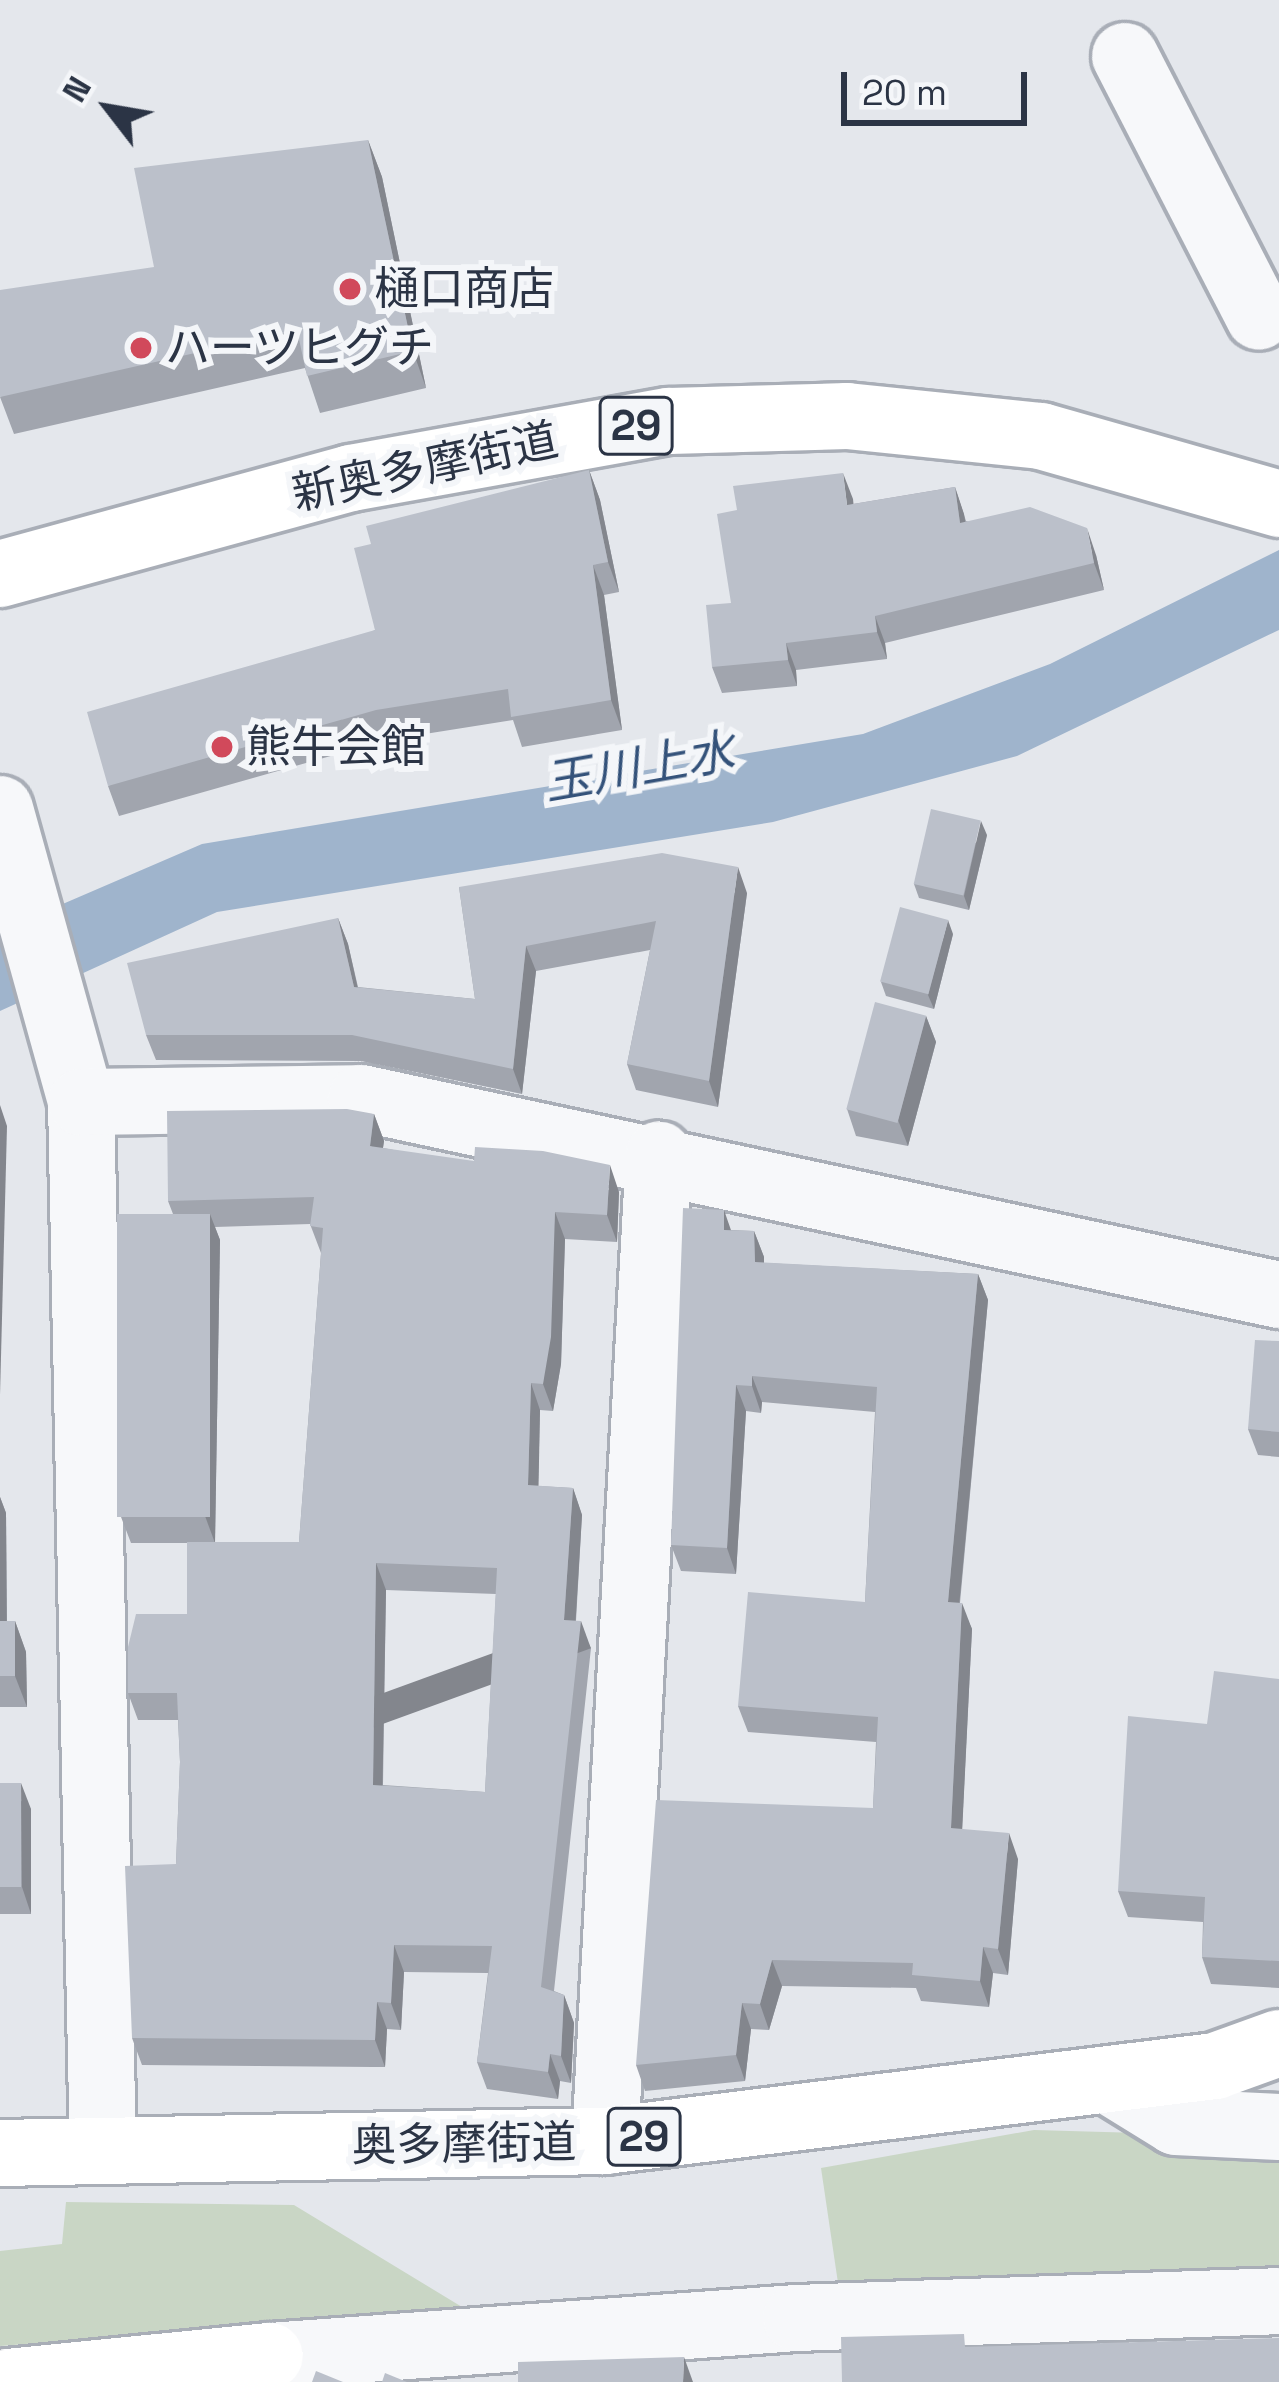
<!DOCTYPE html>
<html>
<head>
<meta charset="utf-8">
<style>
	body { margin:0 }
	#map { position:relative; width:1279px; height:2382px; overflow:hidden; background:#e4e7ec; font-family:"Space Grotesk","Noto Sans JP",sans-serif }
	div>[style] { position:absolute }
	.green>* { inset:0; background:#c9d6c5 }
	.water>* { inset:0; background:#9fb4cc }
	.roads { filter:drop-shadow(3px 0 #a9aeb7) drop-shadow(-3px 0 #a9aeb7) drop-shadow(0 3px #a9aeb7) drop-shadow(0 -3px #a9aeb7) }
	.street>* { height:66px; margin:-33px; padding:0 33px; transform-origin:33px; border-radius:33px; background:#f7f8fa }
	.secondary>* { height:66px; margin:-33px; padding:0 33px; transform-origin:33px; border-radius:33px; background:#fff }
	.primary>* { height:66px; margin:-33px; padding:0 33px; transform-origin:33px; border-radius:33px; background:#fff }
	.wall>* { inset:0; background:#a1a5ae }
	.shaded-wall>* { inset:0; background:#83868d; transform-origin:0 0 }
	.building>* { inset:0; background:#bbc0ca; transform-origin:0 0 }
	.dots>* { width:33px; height:33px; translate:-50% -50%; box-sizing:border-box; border:6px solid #f4f6f9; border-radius:50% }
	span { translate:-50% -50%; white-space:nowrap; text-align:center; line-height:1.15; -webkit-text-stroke:12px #f4f6f9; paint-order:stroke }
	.shield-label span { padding:3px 9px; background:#f4f6f9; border:3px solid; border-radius:9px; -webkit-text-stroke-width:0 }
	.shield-label { font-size:42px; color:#2b3445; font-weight:700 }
	.poi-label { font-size:45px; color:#2b3445 }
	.left { translate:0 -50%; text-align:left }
	.street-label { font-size:45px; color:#2b3445 }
	.water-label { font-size:48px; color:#34527a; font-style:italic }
	.north { position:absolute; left:48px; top:48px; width:120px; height:120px; -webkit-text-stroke:9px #f4f6f9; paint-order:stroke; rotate:301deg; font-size:33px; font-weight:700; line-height:48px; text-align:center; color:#2b3445 }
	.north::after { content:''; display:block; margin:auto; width:42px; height:54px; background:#2b3445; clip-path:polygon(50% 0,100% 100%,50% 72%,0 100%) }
	.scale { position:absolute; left:841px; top:72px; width:186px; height:54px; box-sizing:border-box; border:6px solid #2b3445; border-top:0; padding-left:15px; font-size:36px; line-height:42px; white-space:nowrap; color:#2b3445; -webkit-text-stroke:9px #f4f6f9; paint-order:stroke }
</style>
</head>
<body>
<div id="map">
	<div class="green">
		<i style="clip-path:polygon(1034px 2130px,1279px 2137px,1279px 2273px,838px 2283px,821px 2168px)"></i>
		<i style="clip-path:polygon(66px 2202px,294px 2205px,467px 2310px,0 2346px,0 2251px,62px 2244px)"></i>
	</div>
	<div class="water">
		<i style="clip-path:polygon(1279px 550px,1279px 630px,1017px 756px,773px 822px,217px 912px,0 1011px,0 931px,202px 844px,863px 734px,1050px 664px)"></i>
	</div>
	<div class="roads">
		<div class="street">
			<i style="left:1125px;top:56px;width:293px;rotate:62.8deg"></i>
			<i style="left:0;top:809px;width:304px;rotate:74.5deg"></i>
			<i style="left:81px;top:1102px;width:1049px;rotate:88.8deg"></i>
			<i style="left:81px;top:1102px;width:280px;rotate:-0.8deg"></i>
			<i style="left:361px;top:1098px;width:939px;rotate:12.11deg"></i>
			<i style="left:1108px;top:2080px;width:80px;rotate:31.7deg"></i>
			<i style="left:1176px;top:2122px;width:103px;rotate:2.8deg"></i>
			<i style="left:605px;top:2141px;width:988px;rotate:-86.87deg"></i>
			<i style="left:260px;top:2382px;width:28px;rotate:-69deg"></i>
			<i style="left:270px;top:2356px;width:527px;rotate:-4.13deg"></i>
			<i style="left:796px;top:2318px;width:483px;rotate:-2deg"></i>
		</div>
		<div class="secondary">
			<i style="left:8px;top:2382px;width:263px;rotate:-5.7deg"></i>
		</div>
		<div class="primary">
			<i style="left:0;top:574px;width:364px;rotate:-15.3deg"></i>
			<i style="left:351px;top:478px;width:323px;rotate:-10.2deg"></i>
			<i style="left:669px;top:421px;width:178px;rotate:-1.6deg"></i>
			<i style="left:847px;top:416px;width:195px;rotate:5.9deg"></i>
			<i style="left:1041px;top:436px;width:248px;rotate:15.9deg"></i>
			<i style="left:0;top:2153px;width:605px;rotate:-1.14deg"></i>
			<i style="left:605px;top:2141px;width:615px;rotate:-7.01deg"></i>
			<i style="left:1215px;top:2066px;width:68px;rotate:-19.8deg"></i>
		</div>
	</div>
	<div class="wall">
		<i style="clip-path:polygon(368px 140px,382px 177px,426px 388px,320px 413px,305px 368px,14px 434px,0 397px)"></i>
		<i style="clip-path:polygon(589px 470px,600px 500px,619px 592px,604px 595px,622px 730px,522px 747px,513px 720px,387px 740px,119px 816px,108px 786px,375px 630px,371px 544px)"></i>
		<i style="clip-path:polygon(955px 487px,966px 521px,1096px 555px,1104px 590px,885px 643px,887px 659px,796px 670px,797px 686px,722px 693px,712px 667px,731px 603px,853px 499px,853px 504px)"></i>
		<i style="clip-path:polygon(987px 835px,969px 910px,919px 898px,914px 884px)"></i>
		<i style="clip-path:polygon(459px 887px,747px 893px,718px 1107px,636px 1090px,627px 1064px,650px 950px,536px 971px,522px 1094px,361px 1061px,156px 1060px,146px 1035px,338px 918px,348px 944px,358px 987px,475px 999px)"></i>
		<i style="clip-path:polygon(953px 934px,934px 1009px,886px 996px,881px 982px)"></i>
		<i style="clip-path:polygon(926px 1016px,936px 1042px,908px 1146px,856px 1136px,847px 1109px)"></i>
		<i style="clip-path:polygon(evenodd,374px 1114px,384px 1141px,383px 1148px,619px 1192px,617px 1242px,565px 1239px,561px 1364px,553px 1411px,540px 1410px,538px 1486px,573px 1488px,582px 1515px,576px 1621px,591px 1648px,554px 1991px,564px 1995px,574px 2023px,571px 2083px,560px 2081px,558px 2099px,487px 2089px,477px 2062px,488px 1973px,404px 1972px,401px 2030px,387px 2029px,385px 2067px,142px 2065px,132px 2038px,176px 1864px,180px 1762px,178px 1720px,138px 1720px,128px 1693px,187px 1614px,187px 1543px,131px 1543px,121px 1517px,173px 1214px,168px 1201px,374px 1114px,310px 1224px,321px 1253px,299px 1542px,215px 1542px,220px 1240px,215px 1227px,310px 1224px,374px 1114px,386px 1590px,496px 1594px,485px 1792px,383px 1785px,386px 1590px)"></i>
		<i style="clip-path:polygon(731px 1230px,754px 1231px,764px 1257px,764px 1263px,978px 1274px,988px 1300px,960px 1603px,972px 1629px,962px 1829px,1018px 1859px,1008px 1975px,993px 1973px,989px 2007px,921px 2001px,916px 1988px,782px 1986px,769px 2030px,751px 2029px,745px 2081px,645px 2091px,636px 2065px,873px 1808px,876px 1742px,748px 1732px,738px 1706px,865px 1602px,875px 1412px,762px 1402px,761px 1413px,746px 1411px,736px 1574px,681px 1571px,671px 1545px)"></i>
		<i style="clip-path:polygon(1279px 1341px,1279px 1457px,1258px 1455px,1248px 1429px)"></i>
		<i style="clip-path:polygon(0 1497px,6px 1513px,7px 1621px,15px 1621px,26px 1652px,27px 1707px,0 1707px)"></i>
		<i style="clip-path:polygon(1279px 1679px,1279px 1988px,1211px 1984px,1202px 1957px,1203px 1922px,1128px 1917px,1118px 1891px,1207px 1724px)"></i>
		<i style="clip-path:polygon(0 1783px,31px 1809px,31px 1914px,0 1914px)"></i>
	</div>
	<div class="shaded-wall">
		<i style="clip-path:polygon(368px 140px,382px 177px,426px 388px,413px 351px)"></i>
		<i style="clip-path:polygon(589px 470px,600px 500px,619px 592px,608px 562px)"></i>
		<i style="clip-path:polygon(843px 473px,853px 499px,856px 531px,847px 505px)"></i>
		<i style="clip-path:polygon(955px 487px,964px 514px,970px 549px,960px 523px)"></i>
		<i style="clip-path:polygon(1087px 528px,1096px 555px,1104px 590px,1094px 563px)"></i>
		<i style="clip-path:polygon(593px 565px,604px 595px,622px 730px,611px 700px)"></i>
		<i style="clip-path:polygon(875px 616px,885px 643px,887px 659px,877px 632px)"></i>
		<i style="clip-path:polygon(786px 643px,796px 670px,797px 686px,788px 660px)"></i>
		<i style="clip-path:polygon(981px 821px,987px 835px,969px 910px,964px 896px)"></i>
		<i style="clip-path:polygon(738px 867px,747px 893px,718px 1107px,709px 1081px)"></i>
		<i style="clip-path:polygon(338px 918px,348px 944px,363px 1012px,354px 987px)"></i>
		<i style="clip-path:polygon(948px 920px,953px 934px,934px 1009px,928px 995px)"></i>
		<i style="clip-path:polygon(526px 946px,536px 971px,522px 1094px,513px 1069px)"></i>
		<i style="clip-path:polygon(926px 1016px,936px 1042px,908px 1146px,898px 1120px)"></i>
		<i style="clip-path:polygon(0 1105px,7px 1126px,0 1395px)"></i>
		<i style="clip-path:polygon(374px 1114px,384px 1141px,379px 1173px,370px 1146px)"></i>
		<i style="clip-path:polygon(610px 1165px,619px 1192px,617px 1242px,607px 1215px)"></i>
		<i style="clip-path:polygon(724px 1210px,733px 1236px,724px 1230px)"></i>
		<i style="clip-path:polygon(555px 1212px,565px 1239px,561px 1364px,553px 1411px,543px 1384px)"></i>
		<i style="clip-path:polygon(210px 1214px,220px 1240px,215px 1543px,205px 1516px)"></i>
		<i style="clip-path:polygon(754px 1231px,764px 1257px,764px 1288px,755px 1262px)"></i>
		<i style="clip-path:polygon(978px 1274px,988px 1300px,957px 1628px,948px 1602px)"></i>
		<i style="clip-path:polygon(752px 1376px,762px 1402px,761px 1413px,752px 1386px)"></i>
		<i style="clip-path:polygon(531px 1383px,540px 1410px,538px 1512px,528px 1485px)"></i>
		<i style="clip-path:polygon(736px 1385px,746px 1411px,736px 1574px,727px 1548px)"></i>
		<i style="clip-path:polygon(573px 1488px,582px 1515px,574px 1647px,564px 1620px)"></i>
		<i style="clip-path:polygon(0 1497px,6px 1513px,7px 1652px,0 1632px)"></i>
		<i style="clip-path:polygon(376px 1563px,386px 1590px,382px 1812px,373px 1785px)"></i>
		<i style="clip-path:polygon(962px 1603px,972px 1629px,961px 1854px,951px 1828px)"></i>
		<i style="clip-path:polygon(15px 1621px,26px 1652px,27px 1707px,15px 1676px)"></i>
		<i style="left:581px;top:1621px;width:29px;height:368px;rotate:70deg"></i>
		<i style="clip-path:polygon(21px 1783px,31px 1809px,31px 1914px,22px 1887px)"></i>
		<i style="clip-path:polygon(1009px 1833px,1018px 1859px,1008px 1975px,998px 1949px)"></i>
		<i style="clip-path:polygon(394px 1945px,404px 1972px,401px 2030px,391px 2003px)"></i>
		<i style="clip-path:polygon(983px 1947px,993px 1973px,989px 2007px,980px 1981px)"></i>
		<i style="clip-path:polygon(772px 1960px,782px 1986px,769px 2030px,760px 2004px)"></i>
		<i style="clip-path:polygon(564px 1995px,574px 2023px,571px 2083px,561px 2056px)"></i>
		<i style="clip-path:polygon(377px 2002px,387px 2029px,385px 2067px,375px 2040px)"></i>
		<i style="clip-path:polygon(742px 2003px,751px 2029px,745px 2081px,736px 2055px)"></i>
		<i style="clip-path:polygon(550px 2054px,560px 2081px,558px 2099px,548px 2072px)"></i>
		<i style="clip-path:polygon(684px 2357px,693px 2382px,683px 2382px)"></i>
	</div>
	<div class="building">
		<i style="clip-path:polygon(368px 140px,413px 351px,307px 376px,297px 330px,0 397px,0 290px,154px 267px,134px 168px)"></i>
		<i style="clip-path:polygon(589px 470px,608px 562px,593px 565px,611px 700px,511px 717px,508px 689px,376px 710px,108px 786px,87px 712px,375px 630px,354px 548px,371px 544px,366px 526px)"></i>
		<i style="clip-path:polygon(843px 473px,847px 505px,955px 487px,960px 523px,1030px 507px,1087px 528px,1094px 563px,875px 616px,877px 632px,786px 643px,788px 660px,712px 667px,706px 605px,731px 603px,717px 514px,737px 510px,733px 486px)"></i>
		<i style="left:931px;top:809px;width:51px;height:77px;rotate:13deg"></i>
		<i style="clip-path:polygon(662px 853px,738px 867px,709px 1081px,627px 1064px,656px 921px,526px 946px,513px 1069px,352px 1035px,146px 1035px,127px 963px,338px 918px,354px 987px,475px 999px,459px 887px)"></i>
		<i style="left:900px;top:907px;width:50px;height:77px;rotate:15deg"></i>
		<i style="left:875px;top:1002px;width:53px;height:111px;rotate:15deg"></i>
		<i style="clip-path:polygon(evenodd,347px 1109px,374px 1114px,370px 1146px,474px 1161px,475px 1147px,543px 1151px,610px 1165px,607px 1215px,555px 1212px,551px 1337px,543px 1384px,531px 1383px,528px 1485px,573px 1488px,564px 1620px,581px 1621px,541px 1987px,564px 1995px,561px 2056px,550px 2054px,548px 2072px,477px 2062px,492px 1946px,394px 1945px,391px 2003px,377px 2002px,375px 2040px,132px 2038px,125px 1866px,176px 1864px,180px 1762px,177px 1693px,128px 1693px,128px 1647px,136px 1614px,187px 1614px,187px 1542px,299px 1542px,323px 1228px,310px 1226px,314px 1197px,168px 1201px,167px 1111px,347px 1109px,376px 1563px,497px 1568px,485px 1792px,373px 1785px,376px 1563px)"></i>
		<i style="clip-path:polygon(683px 1208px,724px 1210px,724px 1230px,754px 1231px,755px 1262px,978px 1274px,948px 1602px,962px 1603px,951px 1828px,1009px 1833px,998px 1949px,983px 1947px,980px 1981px,912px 1975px,913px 1963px,772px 1960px,760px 2004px,742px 2003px,736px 2055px,636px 2065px,656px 1800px,873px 1808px,878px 1717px,738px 1706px,748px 1592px,865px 1602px,877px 1387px,752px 1376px,752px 1386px,736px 1385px,727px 1548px,671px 1545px)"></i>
		<i style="left:117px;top:1214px;width:93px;height:303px"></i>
		<i style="clip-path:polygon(1255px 1340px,1279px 1341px,1279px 1432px,1248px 1429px)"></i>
		<i style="left:0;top:1621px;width:15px;height:55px"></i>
		<i style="clip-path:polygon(1214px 1671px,1279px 1679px,1279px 1961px,1202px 1957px,1205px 1897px,1118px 1891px,1128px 1716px,1207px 1724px)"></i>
		<i style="left:0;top:1783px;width:21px;height:104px"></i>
		<i style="clip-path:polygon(964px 2334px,965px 2347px,1279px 2338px,1279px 2382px,842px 2382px,841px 2337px)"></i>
		<i style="clip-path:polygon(684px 2357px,683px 2382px,518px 2382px,518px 2362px)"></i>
		<i style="clip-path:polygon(316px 2371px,343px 2382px,312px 2382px)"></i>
		<i style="clip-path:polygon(385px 2373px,407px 2382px,382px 2382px)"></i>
	</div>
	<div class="dots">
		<i style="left:350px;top:289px;background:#d1495b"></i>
		<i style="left:141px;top:348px;background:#d1495b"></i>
		<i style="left:222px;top:747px;background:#d1495b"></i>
	</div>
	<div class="shield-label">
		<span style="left:636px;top:426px">29</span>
		<span style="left:644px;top:2137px">29</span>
	</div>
	<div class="poi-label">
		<span class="left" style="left:374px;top:289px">樋口商店</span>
		<span class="left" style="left:165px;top:348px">ハーツヒグチ</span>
		<span class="left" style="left:246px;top:747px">熊牛会館</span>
	</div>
	<div class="street-label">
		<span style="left:425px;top:467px;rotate:-12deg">新奥多摩街道</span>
		<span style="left:464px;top:2144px;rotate:-1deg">奥多摩街道</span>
	</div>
	<div class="water-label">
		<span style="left:639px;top:767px;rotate:-10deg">玉川上水</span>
	</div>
	<div class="north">N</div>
	<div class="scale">20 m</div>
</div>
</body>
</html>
